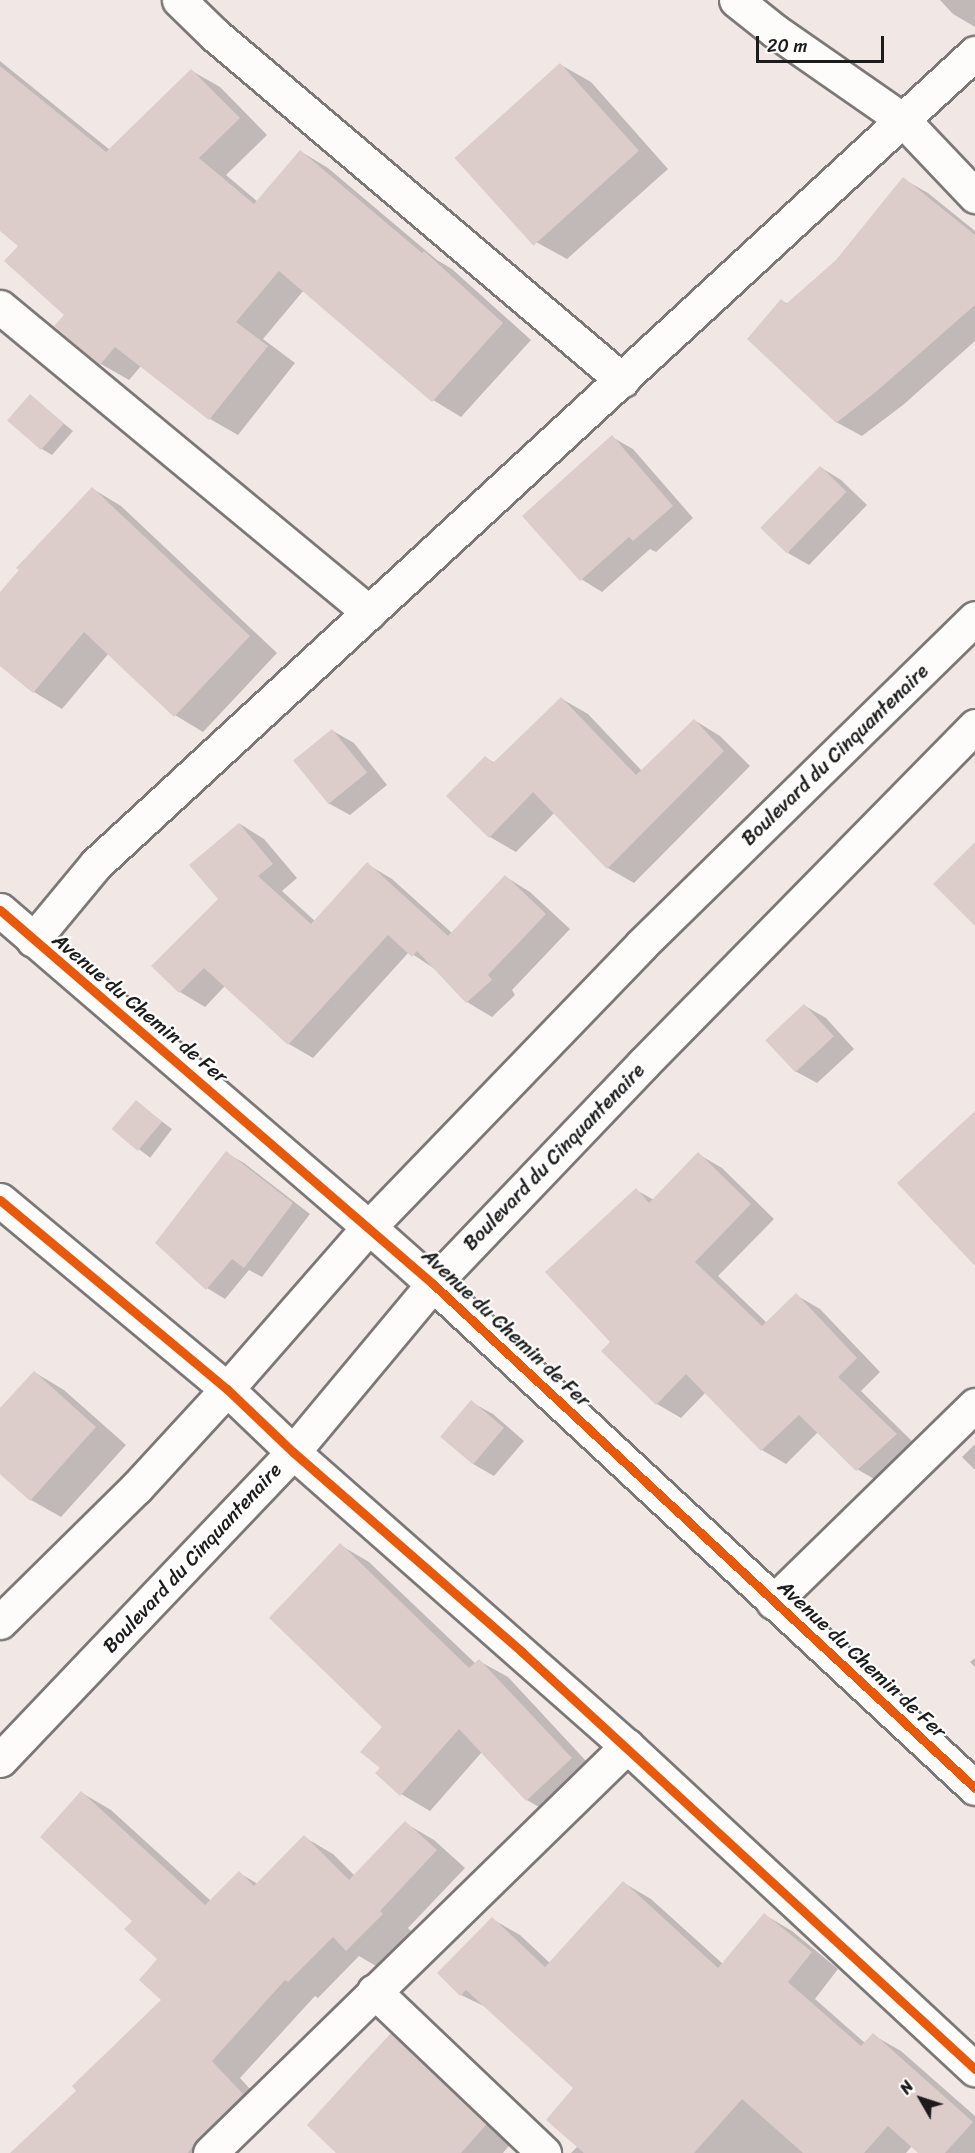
<!DOCTYPE html>
<html>
<head>
<meta charset="utf-8">
<style>
	body { margin:0 }
	#map { position:relative; width:975px; height:2153px; overflow:hidden; background:#f1e8e6; font-family:Sriracha,sans-serif }
	div>[style] { position:absolute }
	.shadow>* { inset:0; background:#0003; transform-origin:0 0 }
	.building>* { inset:0; background:#dcccca; transform-origin:0 0 }
	.roads { filter:drop-shadow(2px 0 #7c7877) drop-shadow(-2px 0 #7c7877) drop-shadow(0 2px #7c7877) drop-shadow(0 -2px #7c7877) }
	.minor>* { height:33px; margin:-16.5px; padding:0 16.5px; transform-origin:16.5px; border-radius:16.5px; background:#fdfcfb }
	.tertiary>* { height:33px; margin:-16.5px; padding:0 16.5px; transform-origin:16.5px; border-radius:16.5px; background:#fdfcfb }
	.secondary>* { height:33px; margin:-16.5px; padding:0 16.5px; transform-origin:16.5px; border-radius:16.5px; background:#fdfcfb }
	.cycleway>* { height:9px; margin:-4.5px; padding:0 4.5px; transform-origin:4.5px; border-radius:4.5px; background:#e8590c }
	span { translate:-50% -50%; white-space:nowrap; text-align:center; line-height:1.15; -webkit-text-stroke:4.5px #fff; paint-order:stroke }
	.street-label { font-size:20px; color:#1c1c1c }
	.north { position:absolute; left:891px; top:2069px; width:60px; height:60px; -webkit-text-stroke:4px #fff; paint-order:stroke; rotate:309deg; font-size:16px; font-weight:700; line-height:24px; text-align:center; color:#1c1c1c }
	.north::after { content:''; display:block; margin:auto; width:21px; height:27px; background:#1c1c1c; clip-path:polygon(50% 0,100% 100%,50% 72%,0 100%) }
	.scale { position:absolute; left:756px; top:36px; width:128px; height:27px; box-sizing:border-box; border:3px solid #1c1c1c; border-top:0; padding-left:8px; font-size:18px; line-height:21px; white-space:nowrap; color:#1c1c1c; -webkit-text-stroke:4px #fff; paint-order:stroke }
</style>
</head>
<body>
<div id="map">
	<div class="shadow">
		<i style="clip-path:polygon(940px 0,975px 0,975px 27px,953px 14px)"></i>
		<i style="clip-path:polygon(0 61px,110px 150px,192px 71px,220px 87px,267px 135px,226px 175px,258px 202px,300px 151px,328px 168px,437px 260px,452px 269px,531px 340px,461px 417px,433px 400px,304px 290px,263px 339px,295px 363px,238px 435px,210px 419px,141px 366px,129px 380px,101px 364px,21px 245px,0 228px)"></i>
		<i style="clip-path:polygon(561px 65px,591px 82px,668px 169px,567px 259px,536px 242px,462px 164px)"></i>
		<i style="clip-path:polygon(903px 179px,928px 193px,975px 231px,975px 341px,903px 405px,862px 436px,836px 422px,782px 301px,788px 304px,837px 261px)"></i>
		<i style="clip-path:polygon(30px 396px,73px 431px,52px 455px,42px 449px)"></i>
		<i style="clip-path:polygon(612px 437px,633px 449px,693px 518px,656px 552px,650px 549px,602px 592px,581px 579px)"></i>
		<i style="clip-path:polygon(820px 467px,841px 480px,867px 505px,809px 565px,788px 553px)"></i>
		<i style="clip-path:polygon(93px 489px,121px 506px,277px 653px,203px 732px,175px 715px,109px 653px,62px 709px,34px 692px,0 664px,0 594px)"></i>
		<i style="clip-path:polygon(562px 699px,588px 714px,642px 771px,694px 720px,720px 736px,750px 766px,634px 883px,608px 868px,555px 812px,516px 852px,490px 837px,448px 796px,486px 758px,495px 763px)"></i>
		<i style="clip-path:polygon(333px 731px,354px 743px,387px 785px,350px 815px,328px 803px)"></i>
		<i style="clip-path:polygon(240px 824px,264px 839px,297px 878px,282px 891px,315px 921px,367px 864px,392px 879px,452px 933px,506px 877px,530px 892px,570px 929px,512px 990px,515px 995px,492px 1017px,467px 1002px,435px 969px,409px 952px,313px 1058px,289px 1044px,225px 986px,205px 1007px,180px 992px,153px 966px,220px 899px)"></i>
		<i style="clip-path:polygon(805px 1006px,826px 1018px,854px 1049px,817px 1083px,795px 1071px,767px 1040px)"></i>
		<i style="left:136px;top:1102px;width:45px;height:36px;rotate:37deg"></i>
		<i style="clip-path:polygon(226px 1153px,244px 1163px,310px 1214px,262px 1277px,249px 1270px,225px 1299px,207px 1288px)"></i>
		<i style="clip-path:polygon(698px 1154px,722px 1168px,774px 1219px,718px 1276px,767px 1323px,796px 1295px,820px 1309px,880px 1372px,861px 1391px,919px 1448px,881px 1483px,857px 1469px,818px 1432px,786px 1464px,762px 1450px,706px 1392px,681px 1418px,657px 1404px,603px 1351px,612px 1342px,636px 1190px,654px 1200px)"></i>
		<i style="clip-path:polygon(34px 1372px,64px 1390px,126px 1445px,61px 1517px,31px 1500px,0 1472px,0 1410px)"></i>
		<i style="clip-path:polygon(471px 1402px,493px 1414px,524px 1441px,494px 1476px,473px 1464px)"></i>
		<i style="clip-path:polygon(975px 1444px,975px 1470px,962px 1457px)"></i>
		<i style="clip-path:polygon(340px 1545px,369px 1562px,476px 1664px,479px 1661px,508px 1677px,600px 1776px,556px 1817px,527px 1800px,482px 1752px,430px 1811px,401px 1794px,377px 1773px,382px 1768px,384px 1727px)"></i>
		<i style="clip-path:polygon(975px 1658px,975px 1667px,970px 1662px)"></i>
		<i style="clip-path:polygon(82px 1793px,111px 1810px,211px 1901px,239px 1873px,258px 1884px,304px 1837px,333px 1854px,355px 1876px,405px 1823px,434px 1840px,465px 1868px,408px 1928px,411px 1931px,376px 1966px,359px 1956px,318px 1998px,315px 1996px,240px 2078px,271px 2112px,229px 2153px,12px 2153px,78px 2091px,163px 2000px,159px 1959px,134px 1920px)"></i>
		<i style="clip-path:polygon(624px 1883px,651px 1899px,723px 1964px,765px 1915px,792px 1931px,838px 1969px,815px 1999px,865px 2043px,873px 2035px,901px 2051px,975px 2116px,975px 2153px,921px 2153px,912px 2146px,906px 2153px,571px 2153px,578px 2146px,575px 2088px,490px 2009px,461px 1995px,492px 1919px,520px 1935px,551px 1964px)"></i>
		<i style="clip-path:polygon(392px 2035px,419px 2051px,513px 2141px,503px 2153px,338px 2153px)"></i>
	</div>
	<div class="building">
		<i style="left:560px;top:63px;width:118px;height:142px;rotate:48deg"></i>
		<i style="clip-path:polygon(0 66px,106px 152px,191px 69px,240px 118px,199px 158px,254px 204px,300px 150px,422px 253px,424px 251px,503px 323px,432px 402px,279px 271px,236px 322px,268px 346px,209px 420px,115px 347px,100px 365px,54px 326px,64px 315px,4px 261px,18px 246px,0 231px)"></i>
		<i style="clip-path:polygon(903px 177px,975px 235px,975px 305px,877px 391px,836px 423px,747px 339px,781px 299px,786px 304px,836px 260px)"></i>
		<i style="left:30px;top:394px;width:45px;height:35px;rotate:41deg"></i>
		<i style="clip-path:polygon(612px 435px,673px 506px,633px 541px,629px 537px,580px 581px,522px 516px)"></i>
		<i style="left:820px;top:466px;width:37px;height:86px;rotate:44deg"></i>
		<i style="clip-path:polygon(92px 487px,250px 636px,174px 717px,84px 632px,33px 693px,0 666px,0 592px,19px 570px,16px 568px)"></i>
		<i style="clip-path:polygon(561px 697px,636px 775px,694px 719px,724px 751px,607px 869px,533px 792px,489px 838px,446px 796px,485px 756px,493px 763px)"></i>
		<i style="left:332px;top:729px;width:56px;height:50px;rotate:51deg"></i>
		<i style="clip-path:polygon(239px 823px,273px 864px,258px 876px,311px 924px,367px 862px,448px 936px,505px 875px,546px 914px,488px 975px,492px 980px,466px 1003px,417px 951px,412px 957px,388px 935px,288px 1045px,204px 968px,179px 993px,151px 966px,218px 899px,189px 865px)"></i>
		<i style="clip-path:polygon(975px 842px,975px 926px,933px 884px)"></i>
		<i style="left:804px;top:1004px;width:44px;height:53px;rotate:47deg"></i>
		<i style="left:136px;top:1100px;width:34px;height:38px;rotate:40deg"></i>
		<i style="clip-path:polygon(975px 1111px,975px 1266px,897px 1183px)"></i>
		<i style="clip-path:polygon(226px 1151px,293px 1203px,244px 1268px,232px 1259px,206px 1290px,155px 1243px)"></i>
		<i style="clip-path:polygon(698px 1152px,751px 1204px,695px 1262px,762px 1326px,796px 1293px,857px 1358px,838px 1377px,897px 1434px,856px 1471px,799px 1415px,761px 1451px,686px 1374px,656px 1405px,601px 1351px,610px 1342px,545px 1272px,636px 1188px,649px 1203px)"></i>
		<i style="clip-path:polygon(34px 1371px,96px 1427px,30px 1501px,0 1474px,0 1408px)"></i>
		<i style="left:471px;top:1400px;width:43px;height:48px;rotate:40deg"></i>
		<i style="clip-path:polygon(340px 1543px,469px 1668px,479px 1659px,572px 1758px,526px 1801px,459px 1729px,400px 1796px,375px 1773px,380px 1768px,360px 1752px,382px 1727px,269px 1618px)"></i>
		<i style="clip-path:polygon(81px 1791px,205px 1905px,239px 1871px,254px 1886px,304px 1835px,349px 1880px,405px 1821px,437px 1850px,380px 1911px,383px 1914px,346px 1951px,333px 1937px,288px 1982px,285px 1980px,212px 2061px,243px 2094px,197px 2140px,188px 2153px,10px 2153px,76px 2091px,72px 2086px,161px 2000px,139px 1980px,157px 1959px,124px 1929px,132px 1921px,40px 1837px)"></i>
		<i style="clip-path:polygon(623px 1881px,718px 1968px,764px 1913px,812px 1952px,788px 1982px,861px 2046px,873px 2033px,973px 2122px,945px 2153px,918px 2153px,888px 2126px,864px 2153px,803px 2153px,742px 2099px,694px 2153px,584px 2153px,546px 2120px,573px 2088px,466px 1990px,460px 1996px,437px 1973px,492px 1917px,545px 1967px)"></i>
		<i style="clip-path:polygon(391px 2033px,487px 2124px,461px 2153px,336px 2153px,307px 2125px)"></i>
	</div>
	<div class="roads">
		<div class="minor">
			<i style="left:179px;top:0;width:50px;rotate:44.2deg"></i>
			<i style="left:215px;top:35px;width:534px;rotate:40.29deg"></i>
			<i style="left:736px;top:0;width:50px;rotate:38.5deg"></i>
			<i style="left:775px;top:31px;width:156px;rotate:34.8deg"></i>
			<i style="left:903px;top:120px;width:105px;rotate:46.5deg"></i>
			<i style="left:0;top:307px;width:479px;rotate:39.6deg"></i>
			<i style="left:0;top:910px;width:486px;rotate:40.7deg"></i>
			<i style="left:33px;top:940px;width:99px;rotate:-50.3deg"></i>
			<i style="left:96px;top:864px;width:1196px;rotate:-42.7deg"></i>
			<i style="left:0;top:1200px;width:295px;rotate:39.8deg"></i>
			<i style="left:773px;top:1602px;width:282px;rotate:-44.3deg"></i>
			<i style="left:374px;top:1991px;width:235px;rotate:43.6deg"></i>
			<i style="left:210px;top:2153px;width:583px;rotate:-44.3deg"></i>
		</div>
		<div class="tertiary">
			<i style="left:369px;top:1227px;width:86px;rotate:41.7deg"></i>
			<i style="left:433px;top:1284px;width:740px;rotate:42.92deg"></i>
			<i style="left:227px;top:1389px;width:91px;rotate:43.7deg"></i>
			<i style="left:293px;top:1452px;width:445px;rotate:41.4deg"></i>
			<i style="left:627px;top:1746px;width:475px;rotate:42.9deg"></i>
		</div>
		<div class="secondary">
			<i style="left:0;top:1622px;width:191px;rotate:-44.6deg"></i>
			<i style="left:136px;top:1488px;width:134px;rotate:-47.4deg"></i>
			<i style="left:227px;top:1389px;width:215px;rotate:-48.8deg"></i>
			<i style="left:369px;top:1227px;width:392px;rotate:-46deg"></i>
			<i style="left:641px;top:945px;width:467px;rotate:-44.4deg"></i>
			<i style="left:0;top:1760px;width:425px;rotate:-46.4deg"></i>
			<i style="left:293px;top:1452px;width:219px;rotate:-50.2deg"></i>
			<i style="left:433px;top:1284px;width:304px;rotate:-46.3deg"></i>
			<i style="left:643px;top:1064px;width:474px;rotate:-45.5deg"></i>
		</div>
	</div>
	<div class="cycleway">
		<i style="left:0;top:910px;width:572px;rotate:40.82deg"></i>
		<i style="left:433px;top:1284px;width:740px;rotate:42.92deg"></i>
		<i style="left:0;top:1200px;width:295px;rotate:39.8deg"></i>
		<i style="left:227px;top:1389px;width:91px;rotate:43.7deg"></i>
		<i style="left:293px;top:1452px;width:304px;rotate:41.1deg"></i>
		<i style="left:522px;top:1652px;width:616px;rotate:42.63deg"></i>
	</div>
	<div class="street-label">
		<span style="left:835px;top:755px;rotate:-44deg">Boulevard du Cinquantenaire</span>
		<span style="left:140px;top:1008px;rotate:40deg">Avenue du Chemin de Fer</span>
		<span style="left:554px;top:1157px;rotate:-46deg">Boulevard du Cinquantenaire</span>
		<span style="left:506px;top:1328px;rotate:43deg">Avenue du Chemin de Fer</span>
		<span style="left:192px;top:1558px;rotate:-47deg">Boulevard du Cinquantenaire</span>
		<span style="left:862px;top:1659px;rotate:43deg">Avenue du Chemin de Fer</span>
	</div>
	<div class="north">N</div>
	<div class="scale">20 m</div>
</div>
</body>
</html>
